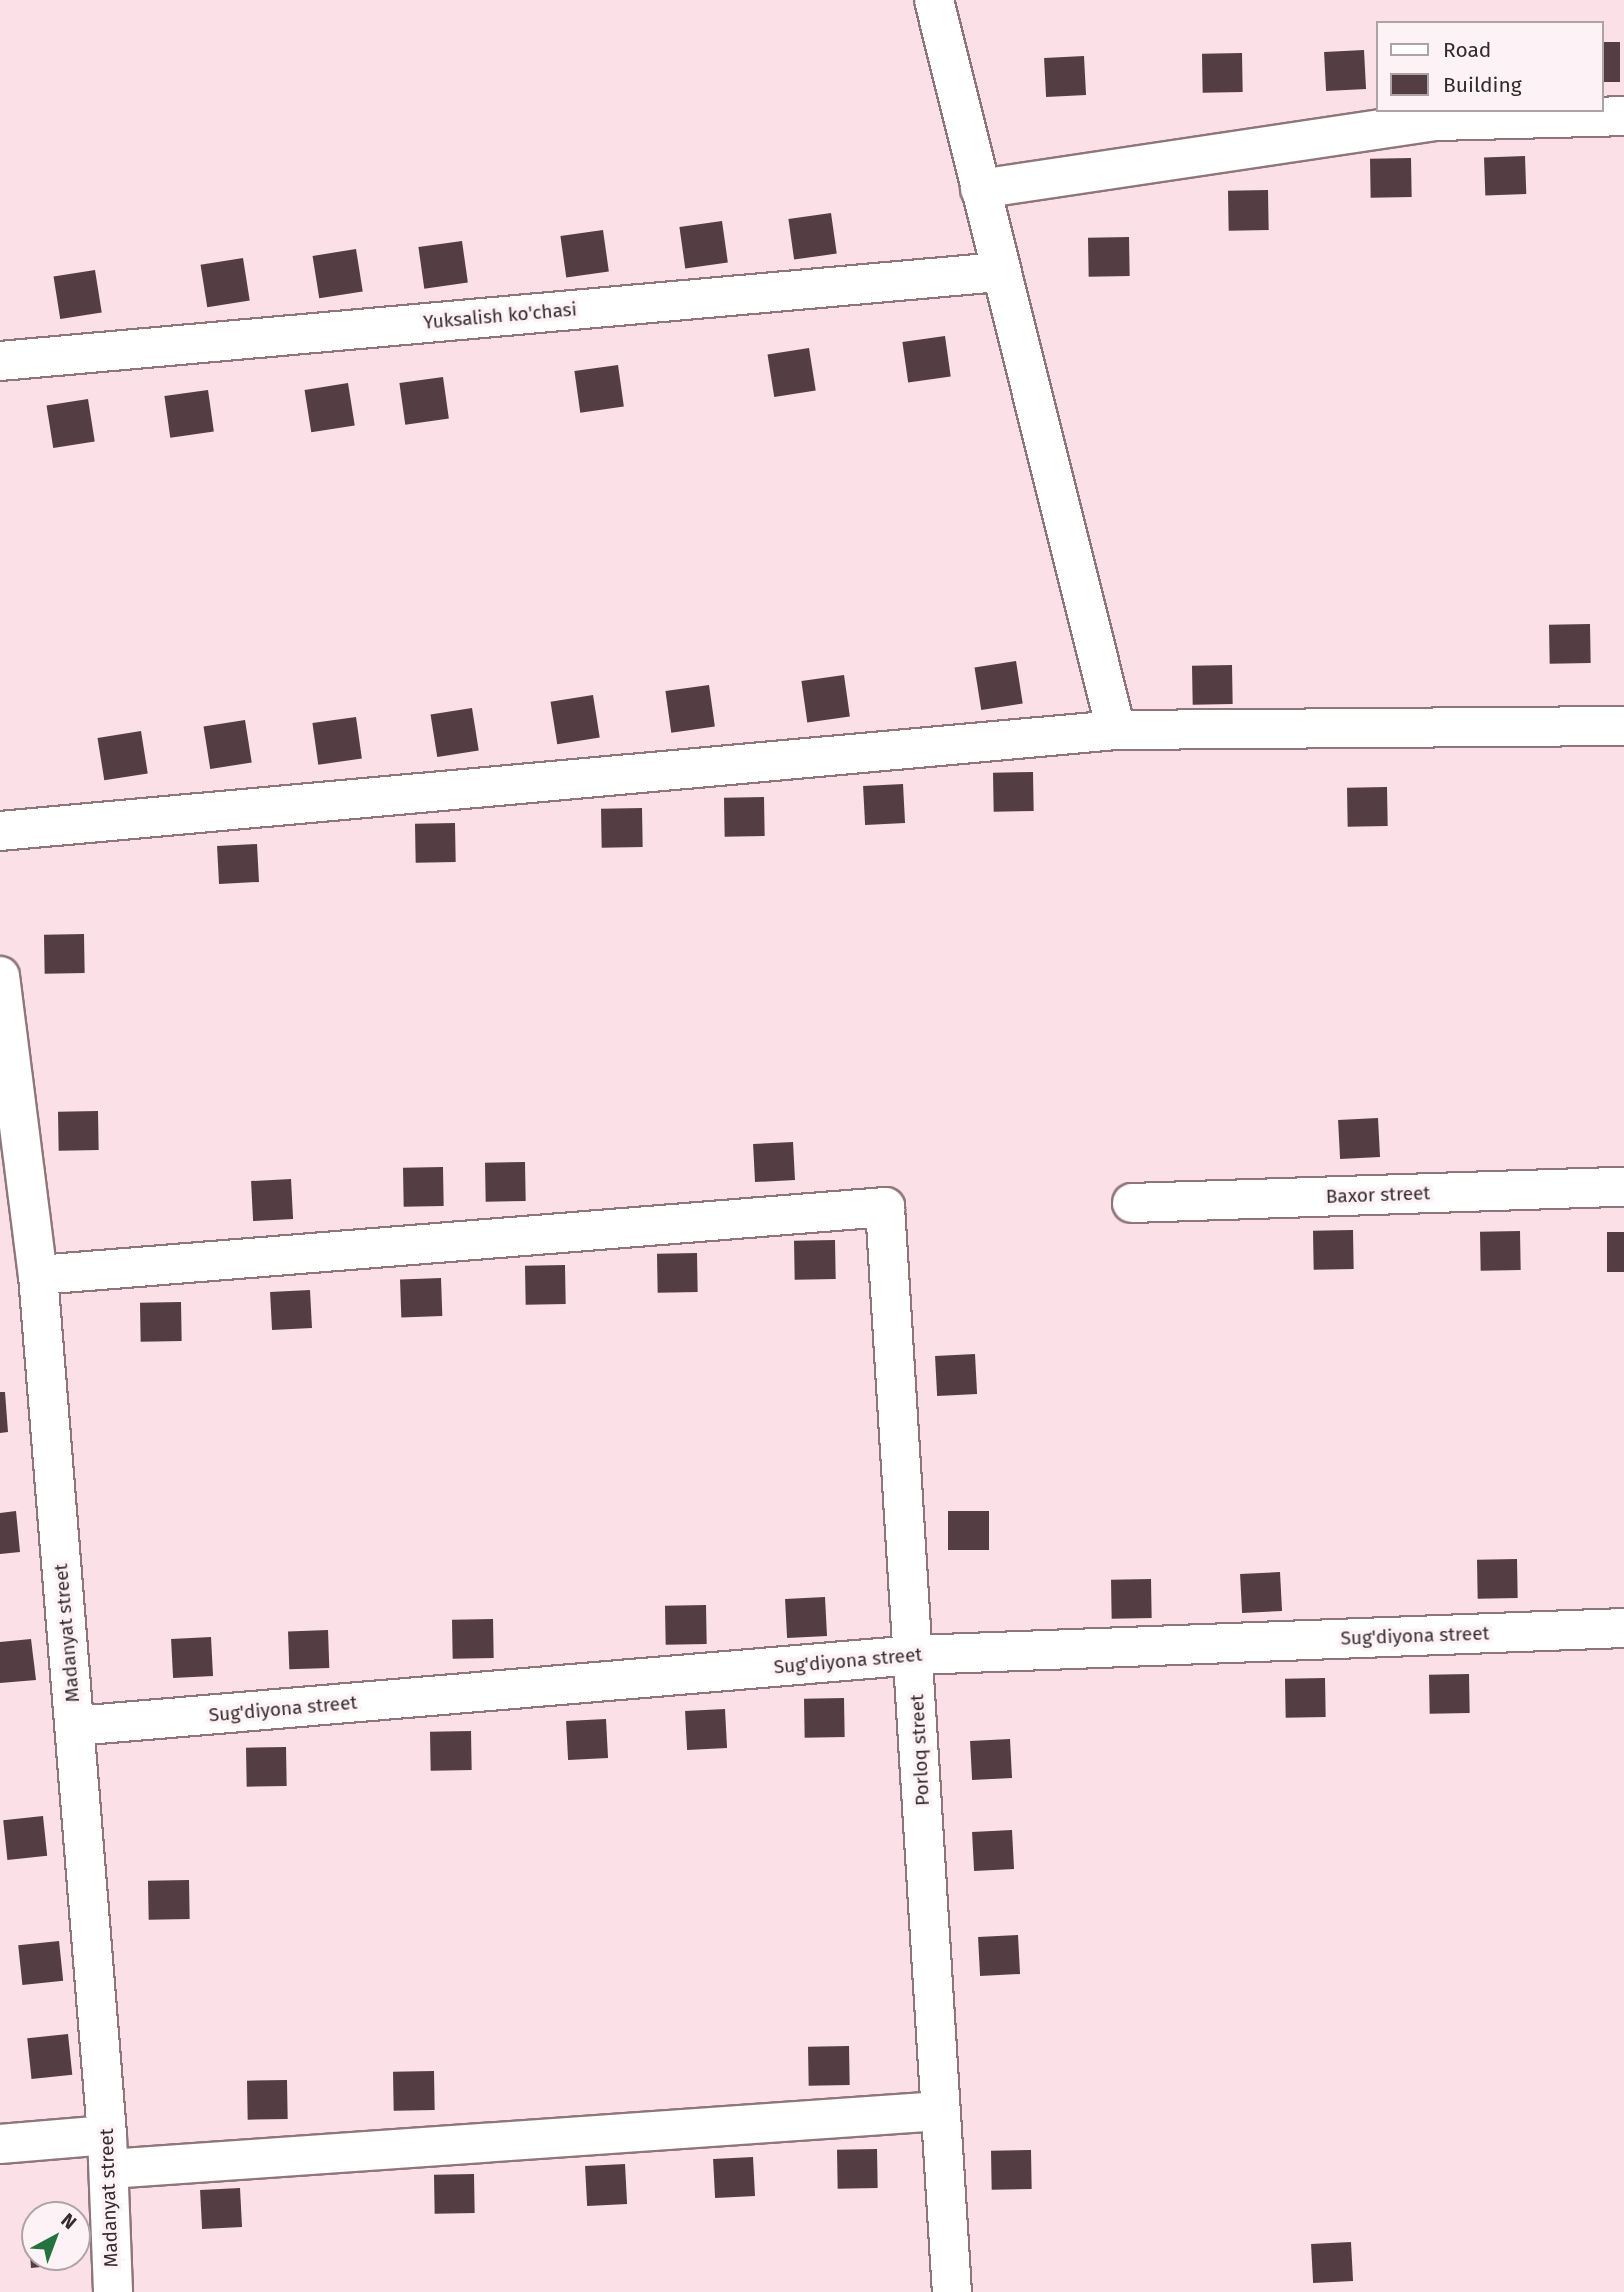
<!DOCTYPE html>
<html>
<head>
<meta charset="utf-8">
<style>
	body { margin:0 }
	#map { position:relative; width:1624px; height:2292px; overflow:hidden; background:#fbe0e7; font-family:"Fira Sans",sans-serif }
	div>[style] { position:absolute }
	.building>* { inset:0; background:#543e44; transform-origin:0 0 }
	.roads { filter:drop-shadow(2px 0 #8e767c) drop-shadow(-2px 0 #8e767c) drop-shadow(0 2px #8e767c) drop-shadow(0 -2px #8e767c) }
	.minor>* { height:38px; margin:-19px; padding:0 19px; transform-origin:19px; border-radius:19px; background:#fff }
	span { translate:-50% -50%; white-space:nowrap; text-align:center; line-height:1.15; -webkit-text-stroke:7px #fdf2f5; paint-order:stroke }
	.street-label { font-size:19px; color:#352b2d }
	.legend { position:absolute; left:1376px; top:21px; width:228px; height:91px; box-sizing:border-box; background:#fdf2f5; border:2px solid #ada2a5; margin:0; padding:9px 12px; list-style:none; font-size:21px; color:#352b2d }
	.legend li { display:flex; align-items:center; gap:14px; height:35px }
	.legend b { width:35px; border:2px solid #ada2a5 }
	.north { position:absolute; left:21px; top:2201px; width:70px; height:70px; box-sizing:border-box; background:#fdf2f5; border:2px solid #ada2a5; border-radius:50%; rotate:41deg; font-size:19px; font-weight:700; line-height:28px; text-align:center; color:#352b2d }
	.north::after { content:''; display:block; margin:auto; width:24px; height:32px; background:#25713f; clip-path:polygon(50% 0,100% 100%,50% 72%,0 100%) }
</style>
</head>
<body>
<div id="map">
	<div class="building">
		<i style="left:1601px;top:42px;width:19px;height:40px"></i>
		<i style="left:1364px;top:50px;width:39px;height:40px;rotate:87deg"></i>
		<i style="left:1242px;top:53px;width:39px;height:40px;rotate:89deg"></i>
		<i style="left:1084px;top:56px;width:39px;height:40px;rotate:87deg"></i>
		<i style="left:1525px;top:156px;width:38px;height:41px;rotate:88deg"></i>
		<i style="left:1411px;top:158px;width:39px;height:41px;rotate:89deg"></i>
		<i style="left:1268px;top:190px;width:40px;height:40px;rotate:89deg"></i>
		<i style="left:831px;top:213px;width:41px;height:43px;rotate:82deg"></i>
		<i style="left:722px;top:221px;width:42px;height:43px;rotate:82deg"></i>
		<i style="left:603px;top:230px;width:42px;height:43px;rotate:82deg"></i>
		<i style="left:1129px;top:237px;width:39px;height:41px;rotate:89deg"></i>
		<i style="left:462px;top:241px;width:42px;height:44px;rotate:82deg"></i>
		<i style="left:356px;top:249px;width:43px;height:44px;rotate:81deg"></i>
		<i style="left:243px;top:258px;width:43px;height:43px;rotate:81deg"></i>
		<i style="left:95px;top:270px;width:43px;height:42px;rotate:81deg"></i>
		<i style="left:945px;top:336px;width:41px;height:43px;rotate:82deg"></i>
		<i style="left:809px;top:348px;width:43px;height:42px;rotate:81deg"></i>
		<i style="left:618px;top:365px;width:42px;height:44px;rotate:82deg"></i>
		<i style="left:443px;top:377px;width:42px;height:44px;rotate:82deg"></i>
		<i style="left:348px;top:383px;width:43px;height:44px;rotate:81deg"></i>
		<i style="left:208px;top:390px;width:42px;height:44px;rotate:82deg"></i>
		<i style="left:88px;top:399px;width:43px;height:42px;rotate:81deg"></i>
		<i style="left:1590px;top:624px;width:39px;height:41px;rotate:89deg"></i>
		<i style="left:1016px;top:661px;width:43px;height:42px;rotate:81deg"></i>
		<i style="left:1232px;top:665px;width:39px;height:40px;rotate:89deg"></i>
		<i style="left:844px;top:675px;width:42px;height:43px;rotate:82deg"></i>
		<i style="left:709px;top:685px;width:42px;height:44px;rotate:82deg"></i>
		<i style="left:593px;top:695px;width:43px;height:43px;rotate:81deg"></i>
		<i style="left:472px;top:708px;width:43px;height:42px;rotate:81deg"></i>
		<i style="left:356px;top:717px;width:42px;height:44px;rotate:82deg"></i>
		<i style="left:245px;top:720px;width:43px;height:42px;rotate:81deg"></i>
		<i style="left:141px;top:731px;width:43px;height:44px;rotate:81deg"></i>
		<i style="left:1033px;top:772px;width:39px;height:40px;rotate:89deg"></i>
		<i style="left:903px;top:784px;width:39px;height:40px;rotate:87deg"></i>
		<i style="left:1387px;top:787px;width:39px;height:40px;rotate:89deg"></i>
		<i style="left:764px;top:797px;width:39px;height:40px;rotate:89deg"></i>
		<i style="left:642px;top:808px;width:39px;height:41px;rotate:89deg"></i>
		<i style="left:455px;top:823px;width:39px;height:40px;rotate:89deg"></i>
		<i style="left:257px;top:844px;width:38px;height:40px;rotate:87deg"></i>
		<i style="left:84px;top:934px;width:39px;height:40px;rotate:89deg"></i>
		<i style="left:98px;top:1111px;width:39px;height:40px;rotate:89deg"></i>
		<i style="left:1378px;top:1118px;width:39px;height:40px;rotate:87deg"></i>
		<i style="left:793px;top:1142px;width:38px;height:40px;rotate:87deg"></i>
		<i style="left:525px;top:1162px;width:39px;height:40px;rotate:89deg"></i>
		<i style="left:443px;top:1167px;width:39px;height:40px;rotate:89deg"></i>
		<i style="left:291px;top:1179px;width:40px;height:40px;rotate:87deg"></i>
		<i style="left:1353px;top:1230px;width:39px;height:40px;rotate:89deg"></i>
		<i style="left:1520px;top:1231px;width:39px;height:40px;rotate:89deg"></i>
		<i style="left:1607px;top:1232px;width:17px;height:40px"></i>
		<i style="left:835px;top:1240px;width:39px;height:41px;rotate:89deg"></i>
		<i style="left:697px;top:1253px;width:39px;height:40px;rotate:89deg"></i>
		<i style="left:565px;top:1265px;width:39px;height:40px;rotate:89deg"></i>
		<i style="left:441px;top:1278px;width:38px;height:41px;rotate:88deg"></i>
		<i style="left:310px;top:1290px;width:38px;height:40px;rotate:87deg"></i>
		<i style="left:181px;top:1302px;width:39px;height:41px;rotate:89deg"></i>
		<i style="left:975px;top:1354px;width:40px;height:40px;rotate:87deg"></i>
		<i style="clip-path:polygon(0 1392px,5px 1392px,8px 1432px,0 1433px)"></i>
		<i style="clip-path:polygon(16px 1511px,20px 1552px,0 1554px,0 1513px)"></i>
		<i style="left:989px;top:1511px;width:39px;height:41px;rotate:90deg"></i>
		<i style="left:1517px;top:1559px;width:39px;height:40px;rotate:89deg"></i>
		<i style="left:1280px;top:1572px;width:39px;height:40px;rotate:87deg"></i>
		<i style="left:1151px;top:1579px;width:39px;height:40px;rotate:89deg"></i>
		<i style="left:825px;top:1597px;width:39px;height:40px;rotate:87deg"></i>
		<i style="left:706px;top:1605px;width:39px;height:41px;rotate:89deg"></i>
		<i style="left:493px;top:1619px;width:39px;height:41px;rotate:89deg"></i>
		<i style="left:328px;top:1630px;width:38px;height:40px;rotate:88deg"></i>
		<i style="left:211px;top:1637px;width:39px;height:40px;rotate:87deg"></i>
		<i style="clip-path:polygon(31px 1639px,36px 1680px,0 1683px,0 1642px)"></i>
		<i style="left:1469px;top:1674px;width:39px;height:40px;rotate:89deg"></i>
		<i style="left:1325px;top:1678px;width:39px;height:40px;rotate:89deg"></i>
		<i style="left:844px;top:1698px;width:39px;height:40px;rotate:89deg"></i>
		<i style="left:725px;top:1709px;width:39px;height:40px;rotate:87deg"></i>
		<i style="left:606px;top:1719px;width:39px;height:40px;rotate:87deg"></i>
		<i style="left:471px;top:1731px;width:39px;height:41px;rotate:89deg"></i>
		<i style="left:1010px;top:1739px;width:39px;height:40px;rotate:87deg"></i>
		<i style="left:286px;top:1747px;width:39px;height:40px;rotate:89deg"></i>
		<i style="left:43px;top:1816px;width:40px;height:40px;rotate:84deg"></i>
		<i style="left:1012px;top:1830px;width:39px;height:40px;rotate:87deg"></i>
		<i style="left:189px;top:1880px;width:39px;height:41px;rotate:89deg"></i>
		<i style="left:1018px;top:1935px;width:39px;height:40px;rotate:87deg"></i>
		<i style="left:59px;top:1941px;width:40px;height:41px;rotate:84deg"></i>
		<i style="left:68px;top:2034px;width:41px;height:41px;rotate:84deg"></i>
		<i style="left:849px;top:2046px;width:39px;height:41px;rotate:89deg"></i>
		<i style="left:434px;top:2071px;width:39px;height:41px;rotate:89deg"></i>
		<i style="left:287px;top:2080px;width:39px;height:40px;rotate:89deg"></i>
		<i style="left:877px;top:2149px;width:39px;height:40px;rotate:89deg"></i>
		<i style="left:1031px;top:2150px;width:39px;height:40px;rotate:89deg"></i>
		<i style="left:753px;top:2157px;width:39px;height:40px;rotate:87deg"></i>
		<i style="left:625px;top:2164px;width:40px;height:40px;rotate:87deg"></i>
		<i style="left:474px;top:2174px;width:39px;height:40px;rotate:89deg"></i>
		<i style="left:240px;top:2188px;width:39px;height:40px;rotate:87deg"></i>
		<i style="clip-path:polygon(35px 2226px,35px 2257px,71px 2257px,72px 2264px,31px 2268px,28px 2227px)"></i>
		<i style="left:1351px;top:2242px;width:39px;height:40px;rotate:87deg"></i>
	</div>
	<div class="roads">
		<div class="minor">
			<i style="left:934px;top:0;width:752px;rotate:76deg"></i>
			<i style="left:1116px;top:730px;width:508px;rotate:-0.45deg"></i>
			<i style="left:980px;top:189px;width:462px;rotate:-8.5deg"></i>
			<i style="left:1437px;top:121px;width:187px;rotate:-1.5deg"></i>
			<i style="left:0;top:361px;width:1004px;rotate:-5.09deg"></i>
			<i style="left:0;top:831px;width:1121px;rotate:-5.17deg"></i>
			<i style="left:0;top:976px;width:301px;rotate:82.8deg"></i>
			<i style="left:38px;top:1275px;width:863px;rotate:85.41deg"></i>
			<i style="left:107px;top:2135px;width:157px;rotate:87.8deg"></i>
			<i style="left:1132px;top:1203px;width:492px;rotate:-1.9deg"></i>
			<i style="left:38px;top:1275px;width:850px;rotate:-4.59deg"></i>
			<i style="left:885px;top:1207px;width:1087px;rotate:86.47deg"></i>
			<i style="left:75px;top:1726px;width:843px;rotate:-4.83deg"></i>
			<i style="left:915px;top:1655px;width:710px;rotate:-2.18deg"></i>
			<i style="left:0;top:2144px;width:107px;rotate:-4.8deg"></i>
			<i style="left:109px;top:2169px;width:833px;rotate:-3.99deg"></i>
		</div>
	</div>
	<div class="street-label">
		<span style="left:500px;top:316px;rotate:-5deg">Yuksalish ko'chasi</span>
		<span style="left:1378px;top:1195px;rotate:-2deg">Baxor street</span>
		<span style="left:67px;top:1633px;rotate:-95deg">Madanyat street</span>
		<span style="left:1415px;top:1636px;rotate:-2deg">Sug'diyona street</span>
		<span style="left:848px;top:1661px;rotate:-5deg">Sug'diyona street</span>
		<span style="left:283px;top:1709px;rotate:-5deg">Sug'diyona street</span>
		<span style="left:920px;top:1750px;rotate:-93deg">Porloq street</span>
		<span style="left:109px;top:2198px;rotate:-92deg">Madanyat street</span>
	</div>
	<ul class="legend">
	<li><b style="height:9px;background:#fff"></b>Road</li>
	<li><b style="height:19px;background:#543e44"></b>Building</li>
	</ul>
	<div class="north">N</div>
</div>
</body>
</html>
